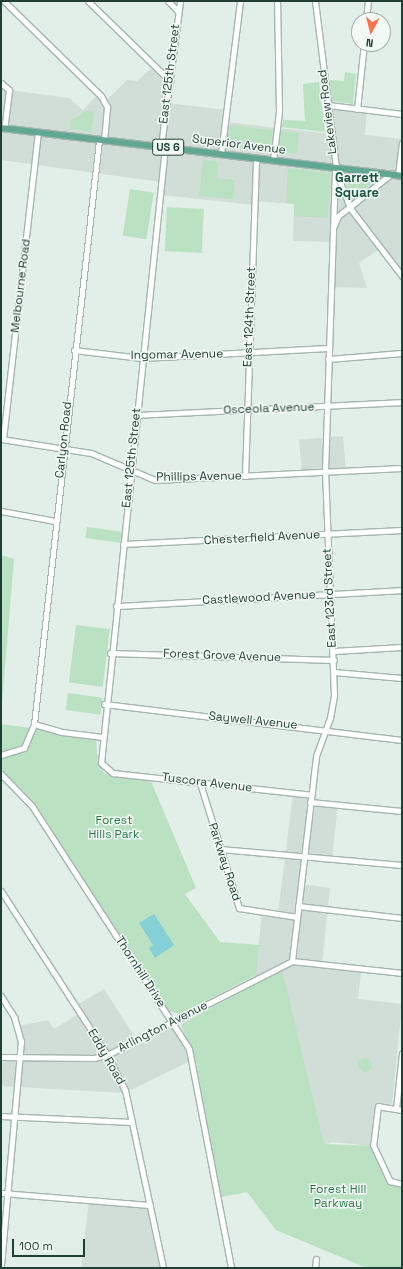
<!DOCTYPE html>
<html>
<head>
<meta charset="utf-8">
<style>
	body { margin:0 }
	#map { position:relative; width:403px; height:1269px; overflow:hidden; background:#e2eee8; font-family:"Space Grotesk",sans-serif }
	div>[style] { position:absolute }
	.built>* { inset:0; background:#d0ded7; transform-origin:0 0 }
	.green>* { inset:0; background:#b9e1c2; transform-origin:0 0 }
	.round { border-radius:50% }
	.water>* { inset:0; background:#85cfd7 }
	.roads { filter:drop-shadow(1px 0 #a4b6af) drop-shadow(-1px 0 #a4b6af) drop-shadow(0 1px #a4b6af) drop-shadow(0 -1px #a4b6af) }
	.minor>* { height:5px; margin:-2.5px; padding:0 2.5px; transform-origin:2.5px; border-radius:2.5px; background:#fff }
	.major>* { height:6px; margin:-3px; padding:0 3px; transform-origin:3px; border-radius:3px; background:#62a792 }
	span { translate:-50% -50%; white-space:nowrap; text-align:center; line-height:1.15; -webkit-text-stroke:3px #f3faf6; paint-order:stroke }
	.shield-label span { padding:1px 3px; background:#f3faf6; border:1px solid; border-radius:3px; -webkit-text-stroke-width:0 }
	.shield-label { font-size:11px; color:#204036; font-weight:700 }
	.street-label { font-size:12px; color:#204036 }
	.park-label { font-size:12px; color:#267b43 }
	.neighbourhood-label { font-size:13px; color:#1a5443; font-weight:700 }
	.frame { position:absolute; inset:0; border:2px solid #204036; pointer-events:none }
	.north { position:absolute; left:351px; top:12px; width:40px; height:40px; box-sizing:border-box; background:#f3faf6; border:1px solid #9fb0a9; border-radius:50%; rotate:187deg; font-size:11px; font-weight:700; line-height:16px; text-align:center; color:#204036 }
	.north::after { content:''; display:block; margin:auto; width:14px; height:18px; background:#fe714f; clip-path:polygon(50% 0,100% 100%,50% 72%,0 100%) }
	.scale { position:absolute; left:12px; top:1239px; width:73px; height:18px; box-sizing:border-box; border:2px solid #204036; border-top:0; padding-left:5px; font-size:12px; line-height:14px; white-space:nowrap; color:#204036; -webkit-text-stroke:3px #f3faf6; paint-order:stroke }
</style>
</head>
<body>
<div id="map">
	<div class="built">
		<i style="clip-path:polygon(154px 66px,170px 81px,167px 103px,227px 110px,226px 122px,331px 134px,328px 105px,367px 110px,365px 135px,402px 139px,402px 276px,381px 248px,359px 263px,367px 288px,331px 287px,332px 242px,293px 241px,294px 204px,255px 201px,254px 205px,161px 195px,161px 182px,1px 160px,1px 83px,9px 90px,69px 98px,83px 110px,98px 94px,105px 102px,127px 80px,137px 81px)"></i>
		<i style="left:343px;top:436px;width:35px;height:44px;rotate:85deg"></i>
		<i style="clip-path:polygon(293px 793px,311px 795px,310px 801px,338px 804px,332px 858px,303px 856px,301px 884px,330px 888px,322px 964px,292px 961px,255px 980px,262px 912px,278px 914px)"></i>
		<i style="clip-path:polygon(292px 965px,361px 972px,358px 999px,402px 1004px,392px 1104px,375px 1103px,370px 1146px,333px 1142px,215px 1176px,197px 1064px,182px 1023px)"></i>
		<i style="clip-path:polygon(104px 989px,137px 1040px,172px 1021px,192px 1060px,125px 1093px,1px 1086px,3px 1056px,21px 1055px,18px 1026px,48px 1020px,54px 1029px,80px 1013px,75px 1006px)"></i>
		<i style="clip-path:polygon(89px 1200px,150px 1205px,163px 1268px,81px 1268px)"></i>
	</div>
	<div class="green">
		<i style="clip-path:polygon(345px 72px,356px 74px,353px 104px,332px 101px,329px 80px,344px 81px)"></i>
		<i style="clip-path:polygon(319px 82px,325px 132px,282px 127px,283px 120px,305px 121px,303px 84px)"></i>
		<i style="clip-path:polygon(86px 111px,94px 112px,91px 132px,70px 129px,71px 120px)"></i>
		<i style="left:230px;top:125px;width:43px;height:22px;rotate:7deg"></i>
		<i style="left:281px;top:131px;width:18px;height:21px;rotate:6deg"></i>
		<i style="clip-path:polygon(203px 160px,218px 162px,217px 178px,235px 180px,233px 199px,199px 196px)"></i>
		<i style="clip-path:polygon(288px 168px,330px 173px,328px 218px,294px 216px,294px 204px,286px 203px)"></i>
		<i style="clip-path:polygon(349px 176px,375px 179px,375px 181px,353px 199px,345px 180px)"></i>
		<i style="left:130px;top:189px;width:24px;height:47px;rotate:9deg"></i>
		<i style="left:167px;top:207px;width:37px;height:44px;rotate:3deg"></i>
		<i style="left:87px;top:527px;width:35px;height:11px;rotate:8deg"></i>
		<i style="clip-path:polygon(1px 555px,14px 559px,1px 715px)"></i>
		<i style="left:76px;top:625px;width:34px;height:58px;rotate:7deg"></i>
		<i style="left:68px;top:693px;width:35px;height:17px;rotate:8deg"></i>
		<i style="clip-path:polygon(1px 724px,30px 728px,25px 743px,19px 748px,1px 752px)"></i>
		<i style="clip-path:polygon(38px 728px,96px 739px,98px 763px,104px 773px,150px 779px,196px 888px,185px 894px,220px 942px,259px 945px,256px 975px,180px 1014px,168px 1011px,34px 802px,1px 769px,1px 758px,26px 749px)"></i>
		<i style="clip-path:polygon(282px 970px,324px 1144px,374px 1146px,389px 1179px,402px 1184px,402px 1268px,367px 1268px,276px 1230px,247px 1192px,216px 1198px,197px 1064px,181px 1025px)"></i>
		<i class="round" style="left:358px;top:1058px;width:14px;height:14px"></i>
	</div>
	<div class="water">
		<i style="clip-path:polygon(154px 914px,174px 945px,155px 958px,149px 948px,153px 945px,139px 923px)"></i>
	</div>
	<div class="roads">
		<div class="minor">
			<i style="left:4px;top:1px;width:136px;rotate:44.4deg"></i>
			<i style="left:101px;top:96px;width:13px;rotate:61deg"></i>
			<i style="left:107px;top:107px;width:33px;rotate:95deg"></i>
			<i style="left:88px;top:1px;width:115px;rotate:44.3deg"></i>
			<i style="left:168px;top:1px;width:14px;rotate:45deg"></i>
			<i style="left:315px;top:1px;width:175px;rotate:82.8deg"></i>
			<i style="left:337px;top:175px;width:35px;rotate:68deg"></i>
			<i style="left:350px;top:208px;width:86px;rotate:52.6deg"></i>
			<i style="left:366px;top:20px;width:19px;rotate:-84deg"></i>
			<i style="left:1px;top:83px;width:11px;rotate:41deg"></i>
			<i style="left:9px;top:90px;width:38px;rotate:97deg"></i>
			<i style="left:328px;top:105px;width:75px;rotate:6.9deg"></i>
			<i style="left:357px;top:109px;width:65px;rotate:-83.9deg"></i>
			<i style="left:161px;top:146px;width:146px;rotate:-82.5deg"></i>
			<i style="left:165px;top:147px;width:619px;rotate:95.93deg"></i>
			<i style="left:101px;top:763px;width:16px;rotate:40deg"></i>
			<i style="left:113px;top:773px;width:199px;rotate:6.3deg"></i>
			<i style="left:221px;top:154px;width:154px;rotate:-82.9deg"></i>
			<i style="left:273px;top:160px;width:48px;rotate:-82.9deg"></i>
			<i style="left:279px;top:112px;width:111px;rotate:-91deg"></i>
			<i style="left:398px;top:175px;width:32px;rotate:-83deg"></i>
			<i style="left:334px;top:226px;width:11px;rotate:-68deg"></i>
			<i style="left:338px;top:216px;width:68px;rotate:-38.4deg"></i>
			<i style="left:74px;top:350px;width:68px;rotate:6.7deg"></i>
			<i style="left:142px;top:358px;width:186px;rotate:-3.1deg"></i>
			<i style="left:328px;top:359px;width:74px;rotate:-4.6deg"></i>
			<i style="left:136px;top:415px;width:266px;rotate:-2.8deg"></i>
			<i style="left:1px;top:439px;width:91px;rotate:8.8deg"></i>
			<i style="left:91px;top:453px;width:69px;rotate:22.9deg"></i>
			<i style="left:155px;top:480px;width:247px;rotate:-2.8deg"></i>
			<i style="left:3px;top:439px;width:309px;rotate:-83.5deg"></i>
			<i style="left:245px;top:476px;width:318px;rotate:-88deg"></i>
			<i style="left:1px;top:511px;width:55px;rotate:10.5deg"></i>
			<i style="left:123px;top:544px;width:279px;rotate:-2.9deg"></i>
			<i style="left:116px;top:606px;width:286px;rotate:-3.2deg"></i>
			<i style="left:333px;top:651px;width:69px;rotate:-3.3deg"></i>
			<i style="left:110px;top:653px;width:224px;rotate:1.8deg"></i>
			<i style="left:334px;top:672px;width:68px;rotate:5deg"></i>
			<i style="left:104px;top:704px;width:300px;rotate:6.9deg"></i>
			<i style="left:34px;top:724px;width:29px;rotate:16deg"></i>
			<i style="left:62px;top:732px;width:39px;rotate:7deg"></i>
			<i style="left:1px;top:755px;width:24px;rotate:-17deg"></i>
			<i style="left:24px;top:748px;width:26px;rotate:-67deg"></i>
			<i style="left:34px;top:724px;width:588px;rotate:-83.65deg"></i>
			<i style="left:1px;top:774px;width:45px;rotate:45.9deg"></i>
			<i style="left:32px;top:806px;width:289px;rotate:57.1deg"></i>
			<i style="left:189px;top:1049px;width:223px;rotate:79.1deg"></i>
			<i style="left:200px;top:783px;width:131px;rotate:72.7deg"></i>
			<i style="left:239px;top:908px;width:59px;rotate:8.8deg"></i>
			<i style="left:310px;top:802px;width:92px;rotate:5.6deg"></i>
			<i style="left:220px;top:849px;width:183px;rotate:5deg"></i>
			<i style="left:1px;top:891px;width:195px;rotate:57.1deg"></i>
			<i style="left:107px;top:1055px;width:39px;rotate:63deg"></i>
			<i style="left:125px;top:1090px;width:182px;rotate:77.9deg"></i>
			<i style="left:298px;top:906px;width:105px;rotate:6.6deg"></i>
			<i style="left:292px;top:961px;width:206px;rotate:-83.3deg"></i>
			<i style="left:316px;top:756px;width:40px;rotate:-69.8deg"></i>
			<i style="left:330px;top:718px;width:23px;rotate:-80deg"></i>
			<i style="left:334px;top:695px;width:223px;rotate:-92.3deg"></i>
			<i style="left:325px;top:472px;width:304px;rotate:-88.1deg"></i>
			<i style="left:292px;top:961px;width:111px;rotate:6.2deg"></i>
			<i style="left:1px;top:996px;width:25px;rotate:58deg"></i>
			<i style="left:14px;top:1017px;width:25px;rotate:74deg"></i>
			<i style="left:21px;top:1041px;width:226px;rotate:95.1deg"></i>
			<i style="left:1px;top:1057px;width:93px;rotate:0.6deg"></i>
			<i style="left:94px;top:1058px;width:13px;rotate:-13deg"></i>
			<i style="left:107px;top:1055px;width:208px;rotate:-26.9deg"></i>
			<i style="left:396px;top:1109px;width:56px;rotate:-83.9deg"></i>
			<i style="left:402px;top:1110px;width:24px;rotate:-171deg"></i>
			<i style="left:378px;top:1106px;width:39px;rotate:97deg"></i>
			<i style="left:373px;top:1145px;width:40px;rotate:65deg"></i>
			<i style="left:390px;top:1181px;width:12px;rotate:14deg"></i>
			<i style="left:1px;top:1116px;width:131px;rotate:2.6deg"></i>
			<i style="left:1px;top:1193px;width:149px;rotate:4.6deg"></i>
			<i style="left:315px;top:1268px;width:9px;rotate:-84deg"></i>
		</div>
		<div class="major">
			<i style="left:1px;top:128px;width:404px;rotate:6.8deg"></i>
		</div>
	</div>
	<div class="shield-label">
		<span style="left:168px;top:147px">US 6</span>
	</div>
	<div class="street-label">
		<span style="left:170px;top:74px;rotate:-83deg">East 125th Street</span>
		<span style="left:328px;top:112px;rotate:-97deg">Lakeview Road</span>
		<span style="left:239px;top:145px;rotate:7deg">Superior Avenue</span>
		<span style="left:21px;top:286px;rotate:-83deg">Melbourne Road</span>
		<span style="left:250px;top:317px;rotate:-88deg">East 124th Street</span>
		<span style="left:177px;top:355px;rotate:-1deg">Ingomar Avenue</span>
		<span style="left:269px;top:409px;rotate:-2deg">Osceola Avenue</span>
		<span style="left:64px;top:440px;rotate:-84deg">Carlyon Road</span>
		<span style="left:132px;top:458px;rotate:-84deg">East 125th Street</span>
		<span style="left:199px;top:477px;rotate:-1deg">Phillips Avenue</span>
		<span style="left:262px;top:538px;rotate:-3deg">Chesterfield Avenue</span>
		<span style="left:259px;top:598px;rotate:-3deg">Castlewood Avenue</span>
		<span style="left:330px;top:598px;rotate:-93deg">East 123rd Street</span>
		<span style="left:222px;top:656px;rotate:2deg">Forest Grove Avenue</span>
		<span style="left:253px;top:721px;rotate:6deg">Saywell Avenue</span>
		<span style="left:207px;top:783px;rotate:7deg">Tuscora Avenue</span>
		<span style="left:224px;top:862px;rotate:72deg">Parkway Road</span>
		<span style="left:140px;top:972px;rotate:57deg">Thornhill Drive</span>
		<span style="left:163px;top:1027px;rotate:-27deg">Arlington Avenue</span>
		<span style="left:106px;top:1057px;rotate:60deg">Eddy Road</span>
	</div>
	<div class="park-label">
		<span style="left:114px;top:828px">Forest<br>Hills Park</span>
		<span style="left:338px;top:1197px">Forest Hill<br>Parkway</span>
	</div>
	<div class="neighbourhood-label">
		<span style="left:357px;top:186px">Garrett<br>Square</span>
	</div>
	<div class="frame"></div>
	<div class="north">N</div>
	<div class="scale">100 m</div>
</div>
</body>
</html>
